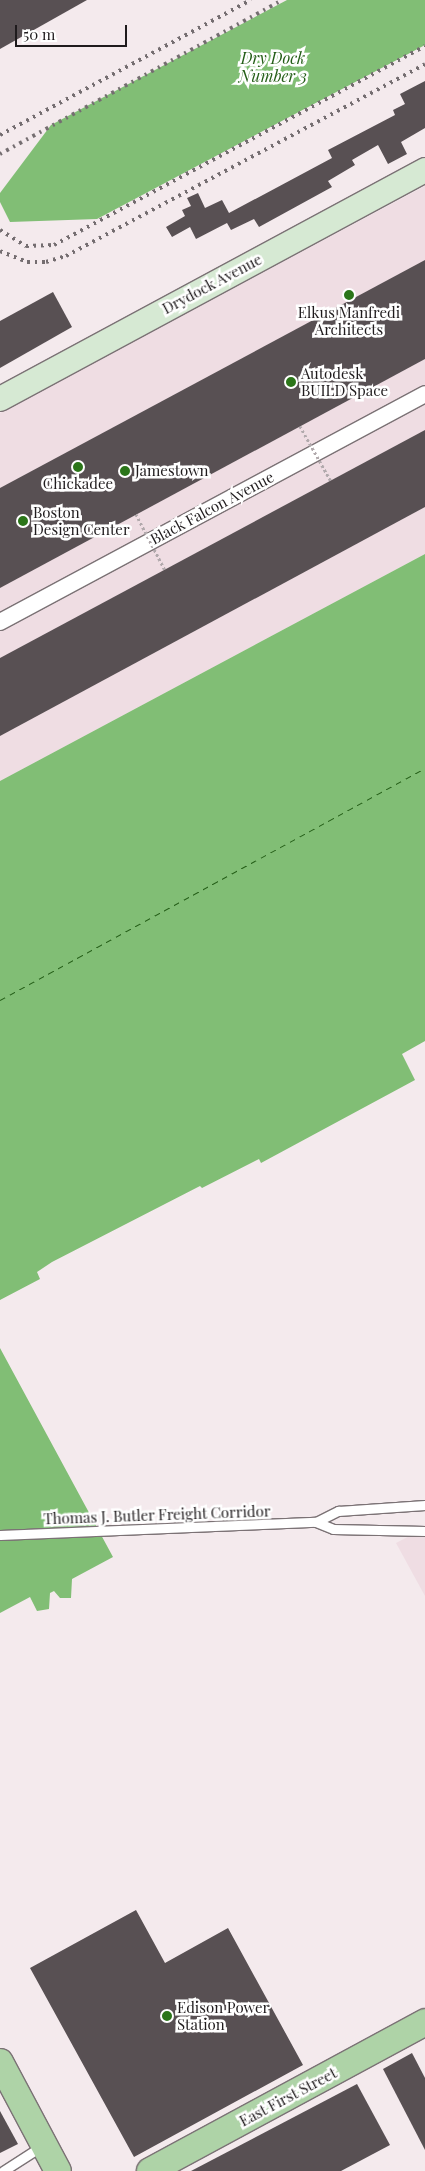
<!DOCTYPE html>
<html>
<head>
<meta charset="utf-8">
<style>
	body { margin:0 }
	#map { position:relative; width:425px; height:2171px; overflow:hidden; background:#f4eaed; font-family:"Playfair Display",serif }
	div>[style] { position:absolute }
	.built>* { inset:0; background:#efdde3 }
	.water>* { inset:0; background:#81be75 }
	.ferry>* { height:1px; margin-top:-0.5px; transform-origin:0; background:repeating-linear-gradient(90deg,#245e17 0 6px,transparent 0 11px) }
	.building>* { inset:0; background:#585053 }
	.roads { filter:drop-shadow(1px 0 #7b7275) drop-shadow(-1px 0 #7b7275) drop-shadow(0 1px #7b7275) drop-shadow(0 -1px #7b7275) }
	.lane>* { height:9px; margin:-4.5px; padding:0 4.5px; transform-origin:4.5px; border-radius:4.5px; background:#fff }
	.street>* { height:16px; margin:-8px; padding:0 8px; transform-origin:8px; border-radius:8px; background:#fff }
	.secondary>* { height:24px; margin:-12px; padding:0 12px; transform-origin:12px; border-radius:12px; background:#d6e9d3 }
	.primary>* { height:26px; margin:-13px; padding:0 13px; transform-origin:13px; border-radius:13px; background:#aed3a7 }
	.rail>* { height:4px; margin-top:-2px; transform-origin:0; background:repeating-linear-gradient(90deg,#746d70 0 2.5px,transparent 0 7.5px) }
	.path-bridge>* { height:2.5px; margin-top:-1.25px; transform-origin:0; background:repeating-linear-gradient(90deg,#b1a9ac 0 2.5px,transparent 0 5px) }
	.dots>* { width:14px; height:14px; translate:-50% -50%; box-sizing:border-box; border:2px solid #fff; border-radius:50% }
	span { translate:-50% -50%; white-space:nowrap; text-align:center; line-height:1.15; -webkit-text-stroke:5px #fff; paint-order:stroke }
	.street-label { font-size:15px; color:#1f1b1d }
	.poi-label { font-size:15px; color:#1f1b1d }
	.left { translate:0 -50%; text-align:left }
	.water-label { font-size:16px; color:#245e17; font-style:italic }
	.scale { position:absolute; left:15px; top:25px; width:112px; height:22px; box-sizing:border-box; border:2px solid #1f1b1d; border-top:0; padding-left:6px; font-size:15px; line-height:18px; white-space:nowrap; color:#1f1b1d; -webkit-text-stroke:4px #fff; paint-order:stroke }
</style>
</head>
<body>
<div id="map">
	<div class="built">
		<i style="clip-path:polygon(425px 186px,425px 554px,0 781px,0 413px)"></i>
		<i style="clip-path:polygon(425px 1528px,425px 1596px,396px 1543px)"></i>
	</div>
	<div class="water">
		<i style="clip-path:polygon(287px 0,425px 0,425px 45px,97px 219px,10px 222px,0 202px,0 193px,51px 125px)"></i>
		<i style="clip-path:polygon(425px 554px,425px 1041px,402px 1054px,415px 1080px,261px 1163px,259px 1159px,202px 1188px,200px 1186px,52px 1262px,37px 1272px,40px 1279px,0 1300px,0 781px)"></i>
		<i style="clip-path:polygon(0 1348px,113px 1557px,72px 1579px,71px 1598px,60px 1598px,54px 1591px,50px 1593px,49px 1609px,37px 1611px,30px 1597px,0 1613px)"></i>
	</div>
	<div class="ferry">
		<i style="left:0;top:1000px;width:484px;rotate:-28.6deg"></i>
	</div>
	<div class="building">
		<i style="clip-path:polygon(0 0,87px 0,0 49px)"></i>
		<i style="clip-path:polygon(425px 81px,425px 128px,401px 142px,407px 154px,388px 164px,378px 145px,352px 160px,355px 165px,328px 181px,332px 187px,259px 227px,254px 219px,231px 230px,227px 223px,196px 239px,190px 227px,172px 237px,166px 227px,185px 216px,182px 210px,191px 206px,187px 198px,198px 193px,205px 208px,222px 200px,229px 213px,332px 158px,328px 150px,395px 115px,393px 110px,405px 104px,400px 94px)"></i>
		<i style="clip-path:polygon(425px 260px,425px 359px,0 588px,0 488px)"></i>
		<i style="clip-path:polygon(53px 292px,72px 327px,0 368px,0 321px)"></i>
		<i style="clip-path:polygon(425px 430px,425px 507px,0 736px,0 658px)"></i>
		<i style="clip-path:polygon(136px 1910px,165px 1963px,228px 1928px,303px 2065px,134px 2157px,30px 1968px)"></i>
		<i style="clip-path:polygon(412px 2053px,425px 2078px,425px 2150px,383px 2069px)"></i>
		<i style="clip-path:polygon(357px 2084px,390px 2145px,341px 2171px,191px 2171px)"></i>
		<i style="clip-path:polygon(0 2111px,18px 2144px,0 2153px)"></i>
	</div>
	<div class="roads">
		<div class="lane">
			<i style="left:316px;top:1522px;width:18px;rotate:22deg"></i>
			<i style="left:333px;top:1529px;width:92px;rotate:1.2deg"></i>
			<i style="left:0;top:1535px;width:316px;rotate:-2.4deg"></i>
			<i style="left:316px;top:1522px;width:25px;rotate:-27deg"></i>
			<i style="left:338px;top:1511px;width:87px;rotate:-3.9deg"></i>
			<i style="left:3px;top:2171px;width:46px;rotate:-32.7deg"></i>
		</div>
		<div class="street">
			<i style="left:0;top:622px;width:482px;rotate:-28.2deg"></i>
		</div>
		<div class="secondary">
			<i style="left:0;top:399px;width:483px;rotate:-28.3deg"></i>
		</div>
		<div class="primary">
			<i style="left:0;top:2062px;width:123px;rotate:62deg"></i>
			<i style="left:150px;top:2171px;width:313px;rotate:-28.4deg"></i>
		</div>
	</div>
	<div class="rail">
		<i style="left:0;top:135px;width:285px;rotate:-28.3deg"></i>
		<i style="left:0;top:154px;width:322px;rotate:-28.6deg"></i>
		<i style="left:0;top:230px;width:31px;rotate:32deg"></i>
		<i style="left:26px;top:246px;width:28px;rotate:-2deg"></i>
		<i style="left:54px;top:245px;width:421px;rotate:-28.2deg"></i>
		<i style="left:0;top:251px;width:29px;rotate:22deg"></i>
		<i style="left:27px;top:262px;width:19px"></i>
		<i style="left:46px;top:262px;width:21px;rotate:-17deg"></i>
		<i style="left:66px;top:256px;width:407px;rotate:-28.1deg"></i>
	</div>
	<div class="path-bridge">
		<i style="left:300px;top:426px;width:63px;rotate:60.6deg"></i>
		<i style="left:136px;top:514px;width:63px;rotate:62.6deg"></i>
	</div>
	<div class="dots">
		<i style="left:349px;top:295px;background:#2b7519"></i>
		<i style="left:291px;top:382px;background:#2b7519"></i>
		<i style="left:78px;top:467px;background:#2b7519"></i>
		<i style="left:125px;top:471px;background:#2b7519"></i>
		<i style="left:23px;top:521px;background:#2b7519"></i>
		<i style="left:167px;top:2016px;background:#2b7519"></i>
	</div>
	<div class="street-label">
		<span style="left:212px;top:284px;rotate:-28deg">Drydock Avenue</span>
		<span style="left:212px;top:508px;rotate:-28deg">Black Falcon Avenue</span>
		<span style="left:157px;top:1515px;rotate:-2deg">Thomas J. Butler Freight Corridor</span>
		<span style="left:288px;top:2097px;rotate:-28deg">East First Street</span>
	</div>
	<div class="poi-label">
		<span style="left:349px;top:321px">Elkus Manfredi<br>Architects</span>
		<span class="left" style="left:301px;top:382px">Autodesk<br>BUILD Space</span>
		<span class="left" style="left:135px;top:471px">Jamestown</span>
		<span style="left:78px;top:484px">Chickadee</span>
		<span class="left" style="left:33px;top:521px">Boston<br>Design Center</span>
		<span class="left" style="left:177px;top:2016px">Edison Power<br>Station</span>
	</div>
	<div class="water-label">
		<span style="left:273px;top:67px">Dry Dock<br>Number 3</span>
	</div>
	<div class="scale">50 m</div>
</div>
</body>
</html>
